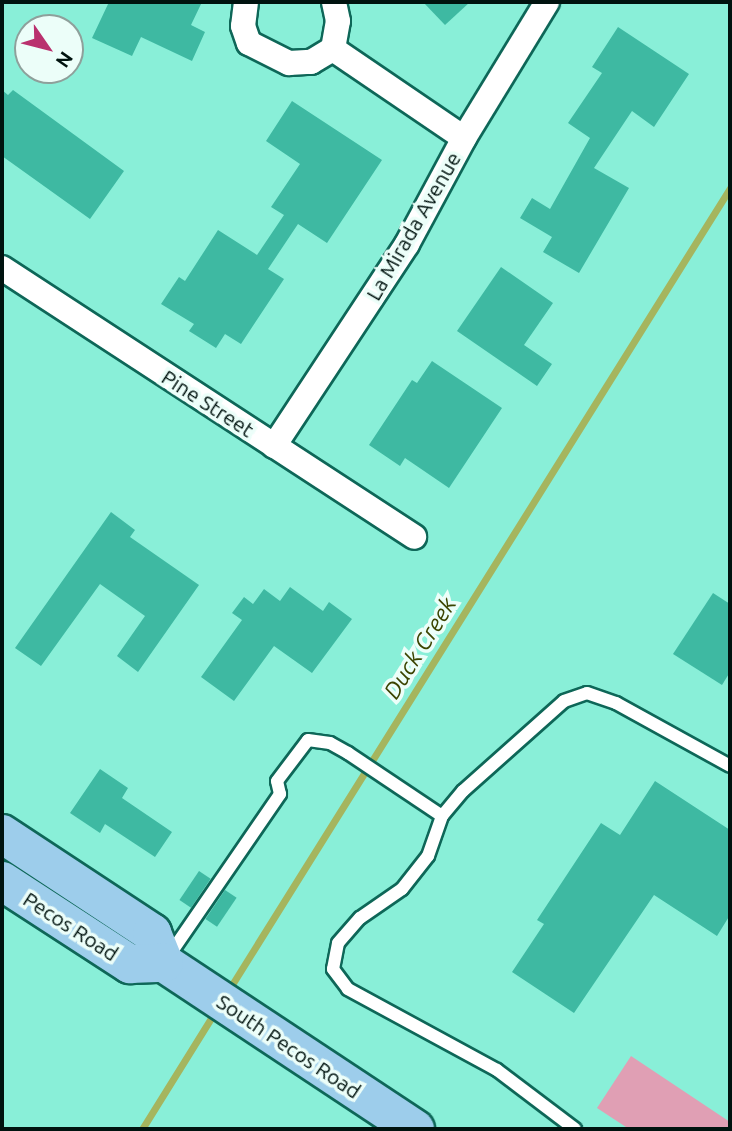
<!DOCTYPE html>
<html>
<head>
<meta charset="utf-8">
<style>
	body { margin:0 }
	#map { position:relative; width:732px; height:1131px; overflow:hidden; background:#89efd8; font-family:Ubuntu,sans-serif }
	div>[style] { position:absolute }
	.green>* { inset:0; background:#e09fb4 }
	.stream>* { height:7px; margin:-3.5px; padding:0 3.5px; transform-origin:3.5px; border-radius:3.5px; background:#a5b55e }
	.building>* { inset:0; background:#3eb9a2; transform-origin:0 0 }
	.roads { filter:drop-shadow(2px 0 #0e6758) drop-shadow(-2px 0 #0e6758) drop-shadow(0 2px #0e6758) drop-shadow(0 -2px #0e6758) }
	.service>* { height:12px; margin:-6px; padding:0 6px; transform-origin:6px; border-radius:6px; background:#fff }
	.minor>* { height:24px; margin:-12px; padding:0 12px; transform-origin:12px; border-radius:12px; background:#fff }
	.primary>* { height:38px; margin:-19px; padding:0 19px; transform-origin:19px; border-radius:19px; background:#9dcdeb }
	span { translate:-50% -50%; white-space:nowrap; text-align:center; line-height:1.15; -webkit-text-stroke:7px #ecfef9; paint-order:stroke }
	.street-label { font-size:21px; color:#00130f }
	.water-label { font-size:23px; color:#3b4400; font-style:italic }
	.frame { position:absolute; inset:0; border:4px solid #00130f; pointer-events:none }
	.north { position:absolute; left:14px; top:14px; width:70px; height:70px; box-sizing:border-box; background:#ecfef9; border:2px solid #8ea09b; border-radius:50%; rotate:125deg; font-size:19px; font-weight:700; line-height:28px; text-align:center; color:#00130f }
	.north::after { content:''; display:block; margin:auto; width:24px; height:32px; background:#b9316e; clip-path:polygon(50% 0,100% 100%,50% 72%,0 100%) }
</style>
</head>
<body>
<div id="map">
	<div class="green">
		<i style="clip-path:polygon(631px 1056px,730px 1122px,727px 1129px,629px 1129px,597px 1108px)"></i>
	</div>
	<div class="stream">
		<i style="left:228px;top:991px;width:947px;rotate:-57.99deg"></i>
		<i style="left:142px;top:1129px;width:140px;rotate:-58.1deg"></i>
	</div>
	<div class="building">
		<i style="clip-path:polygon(109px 2px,202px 2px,191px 25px,205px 32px,192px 61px,141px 37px,132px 56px,92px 38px)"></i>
		<i style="clip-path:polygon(423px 2px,470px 2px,445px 25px)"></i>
		<i style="clip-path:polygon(618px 27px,689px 74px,654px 127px,632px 111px,594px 168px,629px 188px,579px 273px,543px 252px,552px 237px,520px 218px,532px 198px,550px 209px,590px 138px,568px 123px,602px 73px,592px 67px)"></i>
		<i style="clip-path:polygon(2px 90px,8px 95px,13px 90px,124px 171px,90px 219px,2px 156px)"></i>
		<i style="clip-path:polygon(292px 101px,382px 160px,327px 243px,298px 224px,268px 269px,284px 279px,241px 344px,225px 334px,216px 348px,189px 331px,194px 324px,161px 304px,179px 277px,185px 281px,218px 230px,257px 255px,284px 215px,271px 207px,300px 164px,266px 141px)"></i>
		<i style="clip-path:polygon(501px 267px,553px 303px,524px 345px,552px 364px,537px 386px,457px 331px)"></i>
		<i style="clip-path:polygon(432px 361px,502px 408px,449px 488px,405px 458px,400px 466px,369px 445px,412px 380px,417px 383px)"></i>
		<i style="clip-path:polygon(111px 512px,135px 530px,130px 537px,199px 585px,138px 672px,117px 656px,145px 616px,100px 584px,41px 666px,15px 648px)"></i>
		<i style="clip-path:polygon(290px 587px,323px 611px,329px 602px,352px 619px,312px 673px,274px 646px,234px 701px,201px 677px,242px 620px,232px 613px,244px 597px,253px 604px,264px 589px,280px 601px)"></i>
		<i style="clip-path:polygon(713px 593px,730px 604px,730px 672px,722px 685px,673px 654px)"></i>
		<i style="clip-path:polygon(100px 769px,128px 788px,122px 798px,172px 832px,155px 857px,105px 824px,100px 833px,70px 813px)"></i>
		<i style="clip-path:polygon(655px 781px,730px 830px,730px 915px,717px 936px,654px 895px,574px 1013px,512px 972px,544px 924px,537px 920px,601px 823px,620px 835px)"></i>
		<i style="left:199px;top:871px;width:14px;height:35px;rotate:34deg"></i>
		<i style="left:225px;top:890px;width:14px;height:35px;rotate:34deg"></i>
	</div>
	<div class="roads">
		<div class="service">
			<i style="left:168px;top:957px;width:198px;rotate:-55.5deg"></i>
			<i style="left:280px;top:794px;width:13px;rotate:-103deg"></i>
			<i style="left:277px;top:781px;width:51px;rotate:-52.9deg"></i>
			<i style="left:308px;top:740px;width:22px;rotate:8deg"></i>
			<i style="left:330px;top:743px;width:21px;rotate:29deg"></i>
			<i style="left:348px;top:753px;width:113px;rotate:33.8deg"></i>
			<i style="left:575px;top:1129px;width:98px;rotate:-142.9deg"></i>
			<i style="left:497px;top:1070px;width:170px;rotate:-151.5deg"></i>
			<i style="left:348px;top:989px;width:25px;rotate:-127deg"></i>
			<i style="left:333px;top:969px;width:26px;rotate:-79deg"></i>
			<i style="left:338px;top:943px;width:33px;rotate:-49deg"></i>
			<i style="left:360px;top:918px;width:51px;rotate:-34.6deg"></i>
			<i style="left:402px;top:889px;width:42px;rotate:-51.8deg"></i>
			<i style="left:428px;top:856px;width:42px;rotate:-70.7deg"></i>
			<i style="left:442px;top:816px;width:33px;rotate:-50deg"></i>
			<i style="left:463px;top:791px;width:135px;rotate:-41.7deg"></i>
			<i style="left:564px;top:701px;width:24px;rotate:-19deg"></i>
			<i style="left:587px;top:693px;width:31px;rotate:19deg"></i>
			<i style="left:616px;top:703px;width:130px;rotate:28.9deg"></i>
		</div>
		<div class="minor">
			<i style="left:246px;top:2px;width:24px;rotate:97deg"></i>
			<i style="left:243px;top:26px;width:18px;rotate:71deg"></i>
			<i style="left:249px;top:43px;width:45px;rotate:26.6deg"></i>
			<i style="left:289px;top:63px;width:22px;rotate:-3deg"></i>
			<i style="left:311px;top:62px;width:26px;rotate:-31deg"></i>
			<i style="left:333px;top:49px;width:28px;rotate:-80deg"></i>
			<i style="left:338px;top:21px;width:19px;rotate:-102deg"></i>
			<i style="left:333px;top:49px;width:158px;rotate:34.2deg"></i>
			<i style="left:2px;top:268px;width:492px;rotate:33.1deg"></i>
			<i style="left:274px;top:446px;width:242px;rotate:-56.6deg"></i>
			<i style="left:407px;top:244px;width:120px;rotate:-61.7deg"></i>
			<i style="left:464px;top:138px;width:159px;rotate:-58.6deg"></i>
		</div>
		<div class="primary">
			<i style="left:2px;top:834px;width:180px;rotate:33.4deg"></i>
			<i style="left:152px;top:933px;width:32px;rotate:68deg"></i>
			<i style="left:164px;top:963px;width:301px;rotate:33.5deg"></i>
			<i style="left:2px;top:881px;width:153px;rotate:33deg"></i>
			<i style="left:130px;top:964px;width:34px;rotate:-2deg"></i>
		</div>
	</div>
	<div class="street-label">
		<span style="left:413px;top:226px;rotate:-60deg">La Mirada Avenue</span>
		<span style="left:208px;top:403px;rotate:33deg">Pine Street</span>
		<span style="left:71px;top:926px;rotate:33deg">Pecos Road</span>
		<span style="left:289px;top:1046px;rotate:34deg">South Pecos Road</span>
	</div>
	<div class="water-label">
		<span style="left:420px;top:648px;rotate:-58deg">Duck Creek</span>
	</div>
	<div class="frame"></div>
	<div class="north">N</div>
</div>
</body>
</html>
